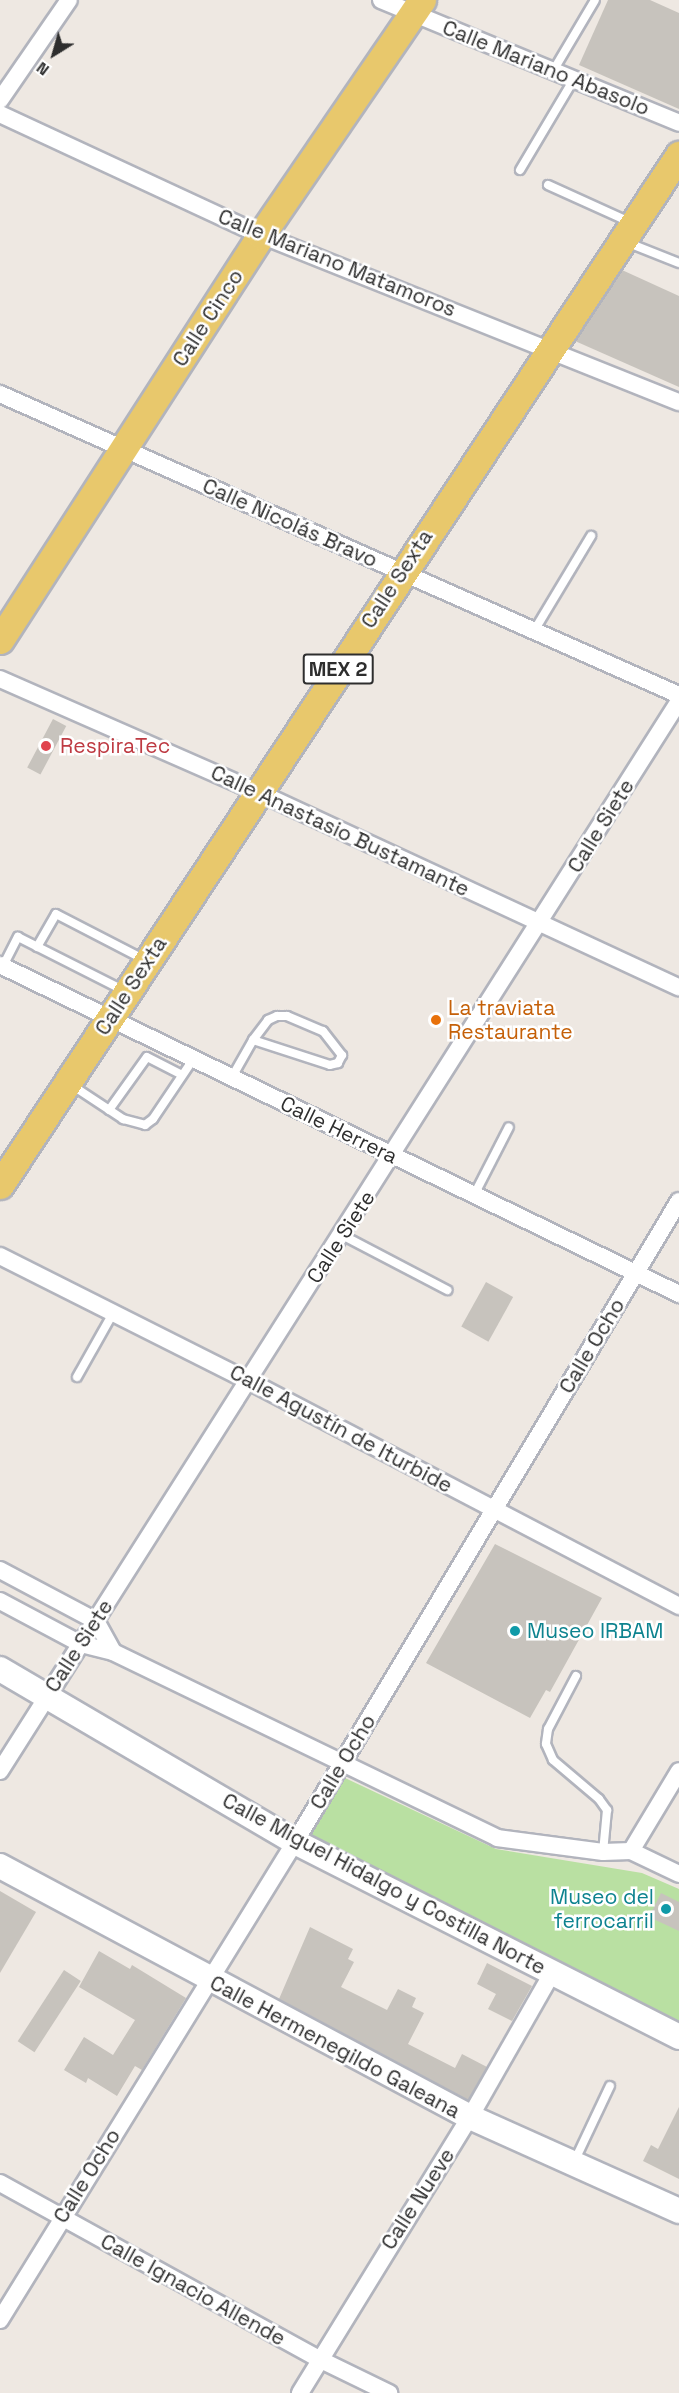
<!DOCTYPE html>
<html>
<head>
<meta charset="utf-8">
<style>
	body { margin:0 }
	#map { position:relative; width:679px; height:2393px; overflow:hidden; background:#eee8e2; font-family:"Space Grotesk",sans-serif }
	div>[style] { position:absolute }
	.green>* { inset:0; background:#b9e0a2 }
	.building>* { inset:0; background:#c7c3bd; transform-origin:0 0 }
	.roads { filter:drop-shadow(2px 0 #b2b4bd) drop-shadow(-2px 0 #b2b4bd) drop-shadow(0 2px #b2b4bd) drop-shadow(0 -2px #b2b4bd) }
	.lane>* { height:8px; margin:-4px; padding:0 4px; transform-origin:4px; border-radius:4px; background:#fff }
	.street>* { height:16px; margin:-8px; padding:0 8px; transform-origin:8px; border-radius:8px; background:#fff }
	.secondary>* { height:24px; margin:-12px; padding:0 12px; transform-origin:12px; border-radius:12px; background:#fff }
	.primary>* { height:27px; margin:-13.5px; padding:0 13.5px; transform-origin:13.5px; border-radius:13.5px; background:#e8c86c }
	.dots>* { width:16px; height:16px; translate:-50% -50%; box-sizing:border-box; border:3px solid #fff; border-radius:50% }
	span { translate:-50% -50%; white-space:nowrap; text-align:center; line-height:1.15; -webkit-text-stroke:5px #fff; paint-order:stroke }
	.shield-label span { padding:2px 4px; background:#fff; border:2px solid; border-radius:4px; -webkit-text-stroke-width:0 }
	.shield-label { font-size:20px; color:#2e2e2e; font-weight:700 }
	.street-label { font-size:21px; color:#2e2e2e }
	.health-label { font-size:21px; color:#be3a42 }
	.left { translate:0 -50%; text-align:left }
	.food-label { font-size:21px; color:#c56008 }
	.culture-label { font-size:21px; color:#0d838f }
	.right { translate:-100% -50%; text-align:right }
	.north { position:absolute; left:24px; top:24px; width:60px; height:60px; -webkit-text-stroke:4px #fff; paint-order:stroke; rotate:217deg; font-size:16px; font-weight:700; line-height:24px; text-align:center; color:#2e2e2e }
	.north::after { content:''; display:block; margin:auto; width:21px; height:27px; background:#2e2e2e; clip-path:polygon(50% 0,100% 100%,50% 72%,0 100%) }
</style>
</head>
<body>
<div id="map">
	<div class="green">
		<i style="clip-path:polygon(345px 1778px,496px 1849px,642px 1873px,679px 1889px,679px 2032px,298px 1841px)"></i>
	</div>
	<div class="building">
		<i style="clip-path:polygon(608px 0,650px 0,679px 13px,679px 109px,579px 65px)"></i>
		<i style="clip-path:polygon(622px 270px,679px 296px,679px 387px,575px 341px)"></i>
		<i style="left:53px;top:719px;width:15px;height:55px;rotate:28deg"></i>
		<i style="left:486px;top:1282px;width:31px;height:51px;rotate:29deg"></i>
		<i style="clip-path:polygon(495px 1544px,602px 1598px,550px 1692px,546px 1690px,530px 1718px,426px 1663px)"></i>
		<i style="clip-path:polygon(0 1891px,36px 1912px,0 1973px)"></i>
		<i style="clip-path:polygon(661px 1893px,679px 1902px,679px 1931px,649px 1917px)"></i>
		<i style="clip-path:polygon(310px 1927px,353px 1949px,348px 1959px,354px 1962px,341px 1987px,387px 2010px,398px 1989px,416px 1998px,412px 2007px,424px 2013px,408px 2044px,455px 2068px,462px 2054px,487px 2067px,468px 2100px,279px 1999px)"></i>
		<i style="clip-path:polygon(99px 1951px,130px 1969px,132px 1965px,186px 1998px,142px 2070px,135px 2066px,117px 2096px,88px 2078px,86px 2083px,64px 2070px,84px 2037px,113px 2055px,135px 2020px,79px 1987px)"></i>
		<i style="clip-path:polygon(487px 1963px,532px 1986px,512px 2021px,488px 2009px,496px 1994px,477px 1984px)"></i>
		<i style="left:64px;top:1970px;width:20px;height:85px;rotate:33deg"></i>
		<i style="clip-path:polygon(679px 2107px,679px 2179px,643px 2161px,651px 2145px,658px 2149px)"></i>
	</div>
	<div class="roads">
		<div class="lane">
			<i style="left:553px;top:71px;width:82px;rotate:-59.4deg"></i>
			<i style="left:520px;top:170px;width:106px;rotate:-59.3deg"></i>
			<i style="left:548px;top:185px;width:90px;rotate:24.3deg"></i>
			<i style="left:626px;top:242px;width:57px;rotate:21.6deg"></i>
			<i style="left:534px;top:631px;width:111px;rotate:-59deg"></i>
			<i style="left:37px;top:947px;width:38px;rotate:-60deg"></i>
			<i style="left:56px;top:914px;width:100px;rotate:27.3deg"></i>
			<i style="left:3px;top:966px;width:33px;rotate:-63deg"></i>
			<i style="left:18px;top:937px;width:120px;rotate:26.8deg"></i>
			<i style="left:232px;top:1077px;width:43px;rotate:-60.4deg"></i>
			<i style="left:253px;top:1040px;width:25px;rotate:-53deg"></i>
			<i style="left:268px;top:1020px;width:10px;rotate:-24deg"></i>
			<i style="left:277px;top:1016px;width:10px"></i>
			<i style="left:287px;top:1016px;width:39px;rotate:23deg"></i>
			<i style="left:323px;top:1031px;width:31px;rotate:52deg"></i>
			<i style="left:342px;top:1055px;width:9px;rotate:117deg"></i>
			<i style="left:338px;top:1063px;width:8px;rotate:166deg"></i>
			<i style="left:330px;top:1065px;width:81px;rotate:-162deg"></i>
			<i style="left:70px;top:1084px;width:64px;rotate:33.4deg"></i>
			<i style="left:123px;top:1119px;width:23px;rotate:15deg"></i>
			<i style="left:145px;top:1125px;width:10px;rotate:-37deg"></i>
			<i style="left:153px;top:1119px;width:73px;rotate:-56.1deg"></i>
			<i style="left:109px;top:1110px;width:65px;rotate:-54.4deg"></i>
			<i style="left:147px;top:1057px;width:39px;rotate:27deg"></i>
			<i style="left:474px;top:1195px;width:76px;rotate:-62.8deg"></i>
			<i style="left:342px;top:1235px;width:119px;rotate:27.6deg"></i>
			<i style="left:77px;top:1377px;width:73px;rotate:-60.6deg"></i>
			<i style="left:576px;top:1676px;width:60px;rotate:117.8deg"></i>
			<i style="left:548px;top:1729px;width:15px;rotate:98deg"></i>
			<i style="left:546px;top:1744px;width:17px;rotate:66deg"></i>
			<i style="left:553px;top:1760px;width:60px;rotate:40.3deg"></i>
			<i style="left:599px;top:1799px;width:14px;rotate:54deg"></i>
			<i style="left:607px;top:1810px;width:42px;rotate:95.4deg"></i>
			<i style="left:574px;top:2162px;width:84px;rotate:-64.7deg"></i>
		</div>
		<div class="street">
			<i style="left:381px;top:0;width:322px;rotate:22.4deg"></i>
			<i style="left:0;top:100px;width:121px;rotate:-55.4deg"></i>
			<i style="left:0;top:114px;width:288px;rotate:24.9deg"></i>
			<i style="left:261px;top:235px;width:450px;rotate:21.8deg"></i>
			<i style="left:0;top:394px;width:743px;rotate:23.91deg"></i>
			<i style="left:0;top:679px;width:282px;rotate:23.7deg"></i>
			<i style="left:258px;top:792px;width:464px;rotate:24.9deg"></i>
			<i style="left:0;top:965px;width:755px;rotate:25.85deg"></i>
			<i style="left:0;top:1256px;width:276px;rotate:26.7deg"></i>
			<i style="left:247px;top:1380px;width:488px;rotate:27.6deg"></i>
			<i style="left:0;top:1570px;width:109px;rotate:28deg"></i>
			<i style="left:96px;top:1621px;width:35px;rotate:61deg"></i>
			<i style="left:0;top:1601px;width:92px;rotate:28deg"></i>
			<i style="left:81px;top:1644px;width:33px;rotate:14deg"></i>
			<i style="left:113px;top:1652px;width:427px;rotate:25.8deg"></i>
			<i style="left:497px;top:1838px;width:107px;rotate:7.5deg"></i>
			<i style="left:603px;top:1852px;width:28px;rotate:-2deg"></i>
			<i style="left:631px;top:1851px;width:53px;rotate:25.6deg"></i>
			<i style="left:0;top:1771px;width:1267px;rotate:-57.6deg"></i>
			<i style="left:631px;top:1851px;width:93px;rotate:-59deg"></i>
			<i style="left:0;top:2183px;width:367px;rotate:28.9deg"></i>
			<i style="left:321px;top:2360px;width:76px;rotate:25.9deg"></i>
			<i style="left:0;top:2320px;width:562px;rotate:-58.32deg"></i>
			<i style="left:295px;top:1842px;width:747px;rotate:-59.08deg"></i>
			<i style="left:300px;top:2393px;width:324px;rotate:-58.4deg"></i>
			<i style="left:470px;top:2117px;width:166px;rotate:-60.3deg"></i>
		</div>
		<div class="secondary">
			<i style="left:0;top:1669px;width:342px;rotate:30.4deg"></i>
			<i style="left:295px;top:1842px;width:431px;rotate:26.9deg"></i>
			<i style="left:0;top:1866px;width:533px;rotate:28.1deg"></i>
			<i style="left:470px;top:2117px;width:229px;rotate:24.2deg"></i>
		</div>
		<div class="primary">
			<i style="left:0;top:640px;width:482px;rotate:-57.2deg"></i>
			<i style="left:261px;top:235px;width:285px;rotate:-55.6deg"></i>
			<i style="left:0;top:1185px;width:1234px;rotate:-56.61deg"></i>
		</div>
	</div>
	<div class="dots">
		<i style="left:46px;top:746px;background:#e0444e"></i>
		<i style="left:436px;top:1020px;background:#e8710a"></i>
		<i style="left:515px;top:1631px;background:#0f9aa8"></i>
		<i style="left:666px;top:1909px;background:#0f9aa8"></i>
	</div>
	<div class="shield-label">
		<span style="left:338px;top:669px">MEX 2</span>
	</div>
	<div class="street-label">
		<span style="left:546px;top:68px;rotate:22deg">Calle Mariano Abasolo</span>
		<span style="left:337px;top:263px;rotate:22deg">Calle Mariano Matamoros</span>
		<span style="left:208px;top:318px;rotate:-57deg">Calle Cinco</span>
		<span style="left:290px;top:523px;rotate:24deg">Calle Nicolás Bravo</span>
		<span style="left:397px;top:579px;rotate:-57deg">Calle Sexta</span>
		<span style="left:601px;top:826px;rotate:-58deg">Calle Siete</span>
		<span style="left:340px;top:831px;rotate:25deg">Calle Anastasio Bustamante</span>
		<span style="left:131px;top:986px;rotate:-57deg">Calle Sexta</span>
		<span style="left:339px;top:1130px;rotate:26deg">Calle Herrera</span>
		<span style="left:341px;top:1237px;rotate:-57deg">Calle Siete</span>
		<span style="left:592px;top:1346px;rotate:-59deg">Calle Ocho</span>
		<span style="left:341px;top:1429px;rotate:28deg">Calle Agustín de Iturbide</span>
		<span style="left:79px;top:1646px;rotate:-57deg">Calle Siete</span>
		<span style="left:343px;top:1762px;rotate:-59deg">Calle Ocho</span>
		<span style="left:384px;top:1884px;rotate:28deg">Calle Miguel Hidalgo y Costilla Norte</span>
		<span style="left:335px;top:2047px;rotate:28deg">Calle Hermenegildo Galeana</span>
		<span style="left:87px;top:2176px;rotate:-58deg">Calle Ocho</span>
		<span style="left:418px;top:2199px;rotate:-57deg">Calle Nueve</span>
		<span style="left:193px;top:2290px;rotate:29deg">Calle Ignacio Allende</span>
	</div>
	<div class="health-label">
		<span class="left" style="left:60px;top:746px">RespiraTec</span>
	</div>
	<div class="food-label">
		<span class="left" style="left:448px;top:1020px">La traviata<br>Restaurante</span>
	</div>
	<div class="culture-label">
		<span class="left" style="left:527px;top:1631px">Museo IRBAM</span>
		<span class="right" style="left:654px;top:1909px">Museo del<br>ferrocarril</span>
	</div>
	<div class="north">N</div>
</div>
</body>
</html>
